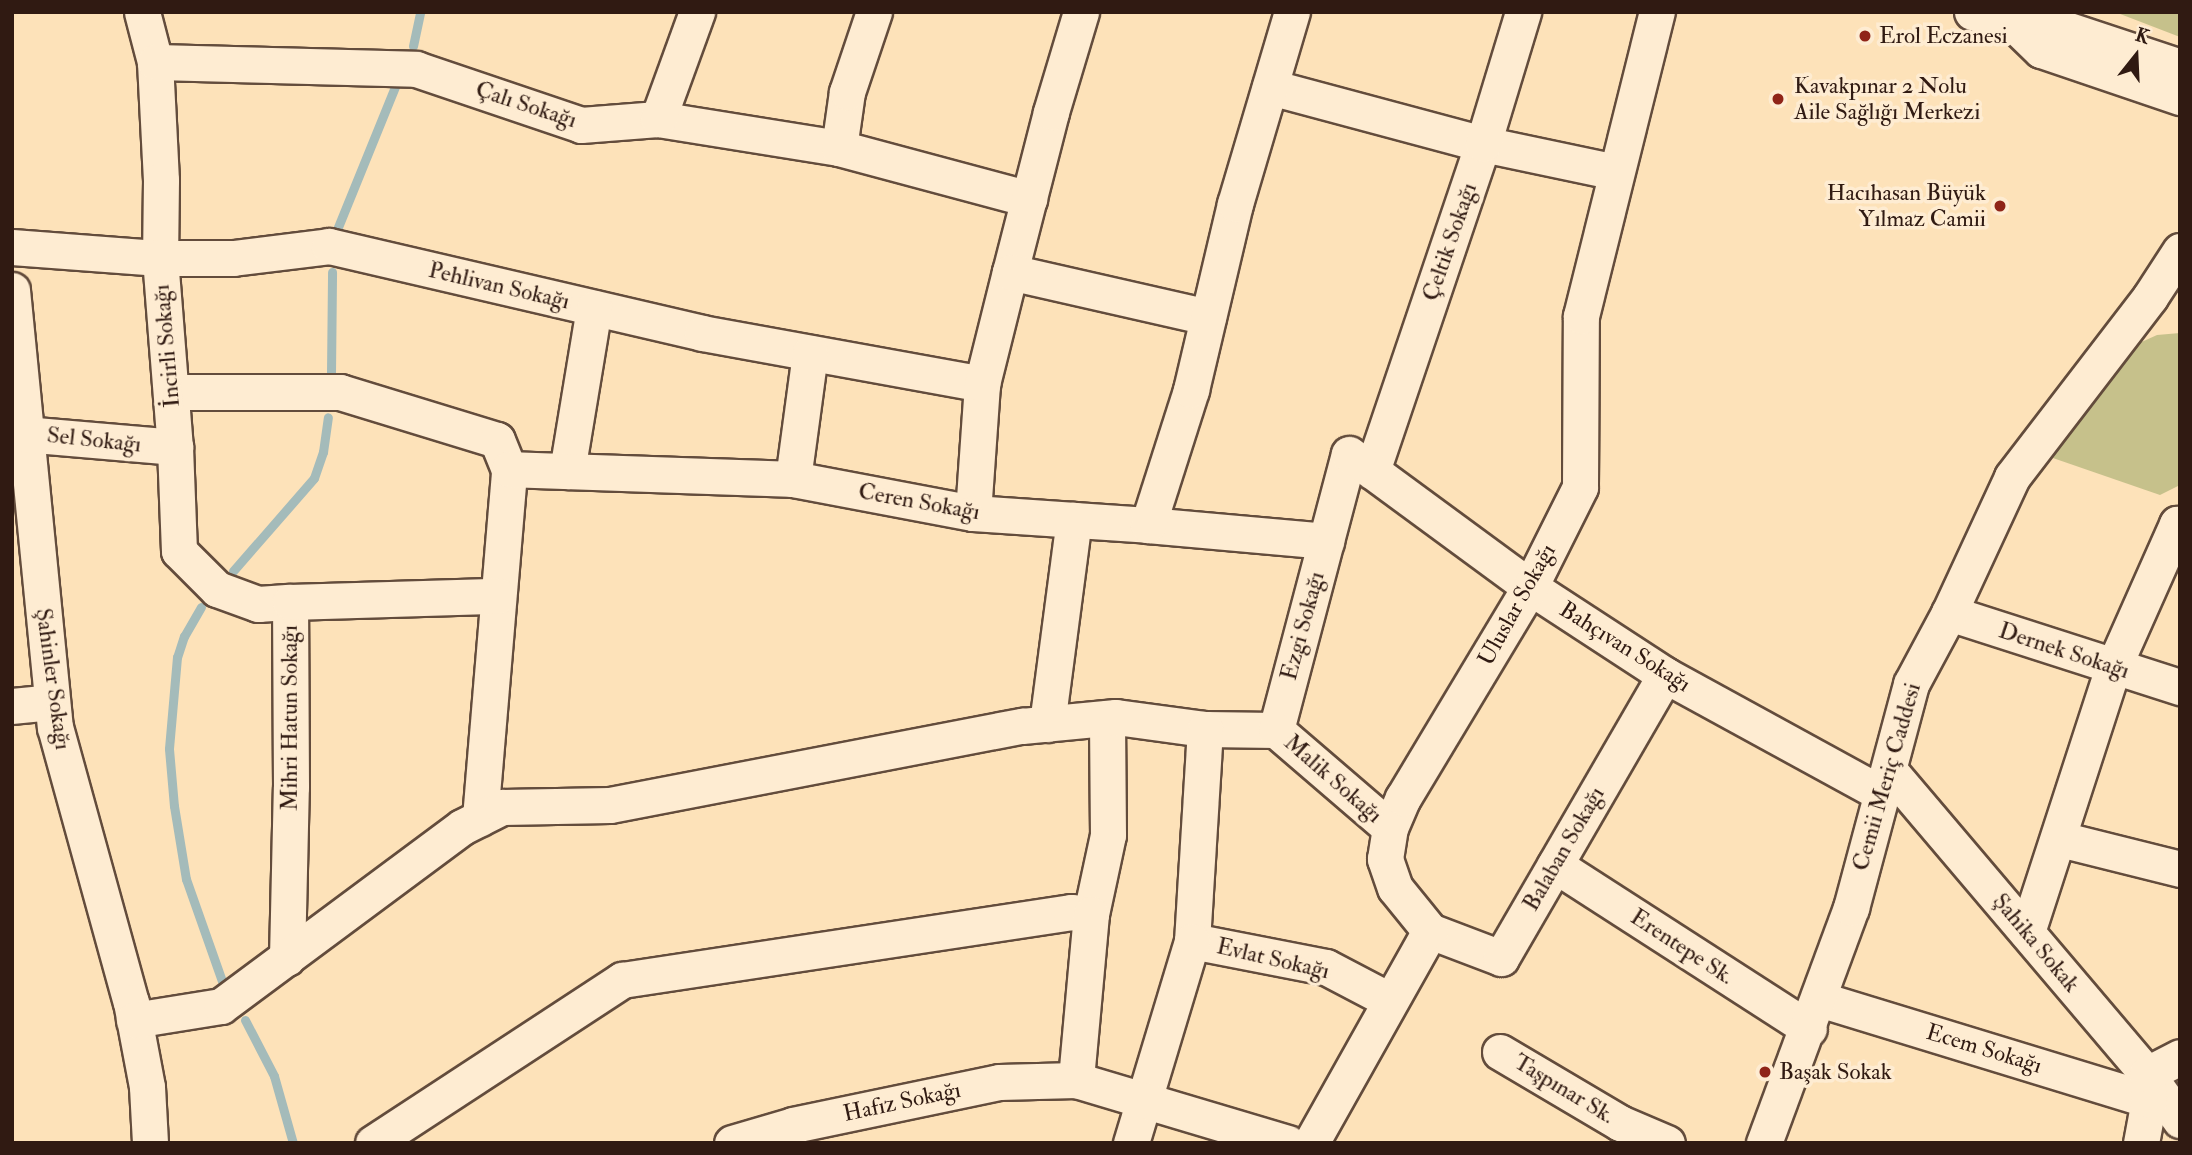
<!DOCTYPE html>
<html>
<head>
<meta charset="utf-8">
<style>
	body { margin:0 }
	#map { position:relative; width:2192px; height:1155px; overflow:hidden; background:#fde2b9; font-family:"IM FELL Double Pica",serif }
	div>[style] { position:absolute }
	.green>* { inset:0; background:#c6c18b }
	.stream>* { height:9px; margin:-4.5px; padding:0 4.5px; transform-origin:4.5px; border-radius:4.5px; background:#a4bbba }
	.roads { filter:drop-shadow(2px 0 #634c3c) drop-shadow(-2px 0 #634c3c) drop-shadow(0 2px #634c3c) drop-shadow(0 -2px #634c3c) }
	.minor>* { height:35px; margin:-17.5px; padding:0 17.5px; transform-origin:17.5px; border-radius:17.5px; background:#feecd2 }
	.dots>* { width:19px; height:19px; translate:-50% -50%; box-sizing:border-box; border:4px solid #feecd2; border-radius:50% }
	span { translate:-50% -50%; white-space:nowrap; text-align:center; line-height:1.15; -webkit-text-stroke:7px #feecd2; paint-order:stroke }
	.poi-label { font-size:23px; color:#301a12 }
	.left { translate:0 -50%; text-align:left }
	.right { translate:-100% -50%; text-align:right }
	.street-label { font-size:23px; color:#301a12 }
	.frame { position:absolute; inset:0; border:14px solid #301a12; pointer-events:none }
	.north { position:absolute; left:2101px; top:21px; width:70px; height:70px; -webkit-text-stroke:5px #feecd2; paint-order:stroke; rotate:18deg; font-size:19px; font-weight:700; line-height:28px; text-align:center; color:#301a12 }
	.north::after { content:''; display:block; margin:auto; width:24px; height:32px; background:#301a12; clip-path:polygon(50% 0,100% 100%,50% 72%,0 100%) }
</style>
</head>
<body>
<div id="map">
	<div class="green">
		<i style="clip-path:polygon(2115px 12px,2180px 12px,2180px 37px)"></i>
		<i style="clip-path:polygon(2180px 333px,2180px 485px,2160px 495px,2050px 457px,2135px 345px,2157px 335px)"></i>
	</div>
	<div class="stream">
		<i style="left:413px;top:46px;width:35px;rotate:-78deg"></i>
		<i style="left:336px;top:232px;width:157px;rotate:-67.9deg"></i>
		<i style="left:331px;top:373px;width:101px;rotate:-89.4deg"></i>
		<i style="left:233px;top:571px;width:123px;rotate:-48.9deg"></i>
		<i style="left:314px;top:478px;width:28px;rotate:-71deg"></i>
		<i style="left:323px;top:452px;width:35px;rotate:-82deg"></i>
		<i style="left:201px;top:607px;width:34px;rotate:120deg"></i>
		<i style="left:184px;top:636px;width:22px;rotate:108deg"></i>
		<i style="left:177px;top:657px;width:92px;rotate:95deg"></i>
		<i style="left:169px;top:749px;width:57px;rotate:85deg"></i>
		<i style="left:174px;top:806px;width:74px;rotate:80.7deg"></i>
		<i style="left:186px;top:879px;width:108px;rotate:70.6deg"></i>
		<i style="left:245px;top:1020px;width:63px;rotate:62.6deg"></i>
		<i style="left:274px;top:1076px;width:70px;rotate:74.2deg"></i>
	</div>
	<div class="roads">
		<div class="minor">
			<i style="left:142px;top:12px;width:52px;rotate:75.4deg"></i>
			<i style="left:155px;top:62px;width:118px;rotate:87.1deg"></i>
			<i style="left:161px;top:180px;width:78px;rotate:90.7deg"></i>
			<i style="left:160px;top:258px;width:190px;rotate:85.5deg"></i>
			<i style="left:175px;top:447px;width:104px;rotate:87.8deg"></i>
			<i style="left:179px;top:551px;width:54px;rotate:45deg"></i>
			<i style="left:217px;top:589px;width:44px;rotate:20.1deg"></i>
			<i style="left:258px;top:604px;width:32px;rotate:-4deg"></i>
			<i style="left:1972px;top:12px;width:47px;rotate:18.4deg"></i>
			<i style="left:2017px;top:27px;width:34px;rotate:-5deg"></i>
			<i style="left:2051px;top:24px;width:136px;rotate:18.4deg"></i>
			<i style="left:2017px;top:27px;width:33px;rotate:44deg"></i>
			<i style="left:2041px;top:50px;width:147px;rotate:18.7deg"></i>
			<i style="left:155px;top:62px;width:261px;rotate:1.5deg"></i>
			<i style="left:416px;top:69px;width:174px;rotate:18.7deg"></i>
			<i style="left:581px;top:125px;width:77px;rotate:-4.5deg"></i>
			<i style="left:658px;top:119px;width:183px;rotate:9.1deg"></i>
			<i style="left:839px;top:148px;width:197px;rotate:15deg"></i>
			<i style="left:1270px;top:87px;width:220px;rotate:15deg"></i>
			<i style="left:1483px;top:144px;width:136px;rotate:11.9deg"></i>
			<i style="left:658px;top:119px;width:114px;rotate:-70deg"></i>
			<i style="left:839px;top:148px;width:57px;rotate:-81.9deg"></i>
			<i style="left:847px;top:92px;width:84px;rotate:-71.4deg"></i>
			<i style="left:12px;top:247px;width:148px;rotate:4.3deg"></i>
			<i style="left:160px;top:258px;width:73px"></i>
			<i style="left:233px;top:258px;width:97px;rotate:-7.1deg"></i>
			<i style="left:329px;top:246px;width:383px;rotate:13.1deg"></i>
			<i style="left:702px;top:333px;width:285px;rotate:10.3deg"></i>
			<i style="left:1010px;top:272px;width:165px;rotate:-75.6deg"></i>
			<i style="left:1051px;top:112px;width:104px;rotate:-73.3deg"></i>
			<i style="left:12px;top:290px;width:439px;rotate:84.4deg"></i>
			<i style="left:55px;top:727px;width:285px;rotate:74.6deg"></i>
			<i style="left:131px;top:1002px;width:86px;rotate:79.3deg"></i>
			<i style="left:147px;top:1087px;width:56px;rotate:86.9deg"></i>
			<i style="left:172px;top:392px;width:168px"></i>
			<i style="left:340px;top:392px;width:164px;rotate:17deg"></i>
			<i style="left:497px;top:440px;width:31px;rotate:68deg"></i>
			<i style="left:12px;top:433px;width:164px;rotate:4.9deg"></i>
			<i style="left:567px;top:471px;width:165px;rotate:-80.6deg"></i>
			<i style="left:1372px;top:471px;width:345px;rotate:-71.3deg"></i>
			<i style="left:1483px;top:144px;width:138px;rotate:-73.1deg"></i>
			<i style="left:793px;top:479px;width:127px;rotate:-82.3deg"></i>
			<i style="left:973px;top:513px;width:129px;rotate:-86deg"></i>
			<i style="left:982px;top:384px;width:115px;rotate:-76deg"></i>
			<i style="left:1010px;top:272px;width:203px;rotate:12.8deg"></i>
			<i style="left:1148px;top:525px;width:179px;rotate:5.1deg"></i>
			<i style="left:1949px;top:613px;width:243px;rotate:17.8deg"></i>
			<i style="left:12px;top:706px;width:40px;rotate:-5.7deg"></i>
			<i style="left:1047px;top:724px;width:206px;rotate:-82.5deg"></i>
			<i style="left:1205px;top:729px;width:71px;rotate:0.8deg"></i>
			<i style="left:1276px;top:730px;width:285px;rotate:-75.2deg"></i>
			<i style="left:1349px;top:454px;width:225px;rotate:36.3deg"></i>
			<i style="left:1530px;top:587px;width:161px;rotate:33.1deg"></i>
			<i style="left:1665px;top:675px;width:247px;rotate:28.7deg"></i>
			<i style="left:1276px;top:730px;width:150px;rotate:40.7deg"></i>
			<i style="left:1889px;top:770px;width:399px;rotate:49.7deg"></i>
			<i style="left:2147px;top:1074px;width:57px;rotate:54.3deg"></i>
			<i style="left:480px;top:818px;width:350px;rotate:-85.2deg"></i>
			<i style="left:509px;top:469px;width:284px;rotate:2deg"></i>
			<i style="left:793px;top:479px;width:183px;rotate:10.7deg"></i>
			<i style="left:973px;top:513px;width:175px;rotate:3.9deg"></i>
			<i style="left:1148px;top:525px;width:142px;rotate:-72.3deg"></i>
			<i style="left:1191px;top:390px;width:191px;rotate:-76.7deg"></i>
			<i style="left:1235px;top:204px;width:200px;rotate:-73.5deg"></i>
			<i style="left:2060px;top:839px;width:124px;rotate:14deg"></i>
			<i style="left:1555px;top:865px;width:302px;rotate:32.8deg"></i>
			<i style="left:1091px;top:914px;width:81px;rotate:-77.9deg"></i>
			<i style="left:1108px;top:835px;width:117px;rotate:-90.5deg"></i>
			<i style="left:1430px;top:931px;width:76px;rotate:20.8deg"></i>
			<i style="left:1501px;top:958px;width:327px;rotate:-59.9deg"></i>
			<i style="left:2027px;top:932px;width:278px;rotate:-72deg"></i>
			<i style="left:2113px;top:668px;width:158px;rotate:-66deg"></i>
			<i style="left:2177px;top:524px;width:3px;rotate:18deg"></i>
			<i style="left:1192px;top:941px;width:136px;rotate:11deg"></i>
			<i style="left:1326px;top:967px;width:71px;rotate:27.6deg"></i>
			<i style="left:287px;top:958px;width:171px;rotate:-88.7deg"></i>
			<i style="left:291px;top:787px;width:185px;rotate:-90.3deg"></i>
			<i style="left:290px;top:602px;width:208px;rotate:-1.7deg"></i>
			<i style="left:1819px;top:999px;width:345px;rotate:17deg"></i>
			<i style="left:134px;top:1020px;width:88px;rotate:-9.1deg"></i>
			<i style="left:221px;top:1006px;width:300px;rotate:-36.6deg"></i>
			<i style="left:462px;top:827px;width:45px;rotate:-26.6deg"></i>
			<i style="left:502px;top:807px;width:108px;rotate:-1.1deg"></i>
			<i style="left:610px;top:805px;width:420px;rotate:-10.9deg"></i>
			<i style="left:1022px;top:726px;width:94px;rotate:-5.5deg"></i>
			<i style="left:1116px;top:717px;width:90px;rotate:7.7deg"></i>
			<i style="left:1205px;top:729px;width:212px;rotate:93.5deg"></i>
			<i style="left:1192px;top:941px;width:211px;rotate:106.8deg"></i>
			<i style="left:1500px;top:1052px;width:139px;rotate:30.6deg"></i>
			<i style="left:1620px;top:1123px;width:51px;rotate:23.1deg"></i>
			<i style="left:373px;top:1143px;width:298px;rotate:-33.2deg"></i>
			<i style="left:622px;top:980px;width:454px;rotate:-8.6deg"></i>
			<i style="left:1071px;top:912px;width:20px;rotate:6deg"></i>
			<i style="left:1091px;top:914px;width:167px;rotate:95.2deg"></i>
			<i style="left:1076px;top:1080px;width:221px;rotate:16.6deg"></i>
			<i style="left:732px;top:1143px;width:64px;rotate:-16.4deg"></i>
			<i style="left:793px;top:1125px;width:210px;rotate:-11.8deg"></i>
			<i style="left:999px;top:1082px;width:77px;rotate:-1.5deg"></i>
			<i style="left:1311px;top:1143px;width:243px;rotate:-60.7deg"></i>
			<i style="left:1430px;top:931px;width:55px;rotate:-129.1deg"></i>
			<i style="left:1395px;top:888px;width:31px;rotate:-109deg"></i>
			<i style="left:1385px;top:859px;width:31px;rotate:-81deg"></i>
			<i style="left:1390px;top:828px;width:33px;rotate:-67deg"></i>
			<i style="left:1403px;top:798px;width:246px;rotate:-59deg"></i>
			<i style="left:1530px;top:587px;width:112px;rotate:-63.4deg"></i>
			<i style="left:1580px;top:487px;width:171px;rotate:-89.7deg"></i>
			<i style="left:1581px;top:316px;width:313px;rotate:-76deg"></i>
			<i style="left:1764px;top:1143px;width:251px;rotate:-69.7deg"></i>
			<i style="left:1851px;top:908px;width:232px;rotate:-75deg"></i>
			<i style="left:1911px;top:684px;width:81px;rotate:-61.8deg"></i>
			<i style="left:1949px;top:613px;width:150px;rotate:-65.1deg"></i>
			<i style="left:2012px;top:477px;width:227px;rotate:-52.5deg"></i>
			<i style="left:2150px;top:297px;width:55px;rotate:-56.9deg"></i>
			<i style="left:2141px;top:1143px;width:44px;rotate:-79.5deg"></i>
			<i style="left:2149px;top:1100px;width:26px;rotate:-94deg"></i>
			<i style="left:2147px;top:1074px;width:37px;rotate:-27deg"></i>
		</div>
	</div>
	<div class="dots">
		<i style="left:1865px;top:36px;background:#8f2418"></i>
		<i style="left:1778px;top:99px;background:#8f2418"></i>
		<i style="left:2000px;top:206px;background:#8f2418"></i>
		<i style="left:1765px;top:1072px;background:#8f2418"></i>
	</div>
	<div class="poi-label">
		<span class="left" style="left:1879px;top:36px">Erol Eczanesi</span>
		<span class="left" style="left:1794px;top:99px">Kavakpınar 2 Nolu<br>Aile Sağlığı Merkezi</span>
		<span class="right" style="left:1986px;top:206px">Hacıhasan Büyük<br>Yılmaz Camii</span>
		<span class="left" style="left:1779px;top:1072px">Başak Sokak</span>
	</div>
	<div class="street-label">
		<span style="left:526px;top:105px;rotate:18deg">Çalı Sokağı</span>
		<span style="left:1450px;top:242px;rotate:-71deg">Çeltik Sokağı</span>
		<span style="left:499px;top:286px;rotate:13deg">Pehlivan Sokağı</span>
		<span style="left:167px;top:346px;rotate:-95deg">İncirli Sokağı</span>
		<span style="left:94px;top:440px;rotate:6deg">Sel Sokağı</span>
		<span style="left:919px;top:502px;rotate:10deg">Ceren Sokağı</span>
		<span style="left:1517px;top:605px;rotate:-61deg">Uluslar Sokağı</span>
		<span style="left:1303px;top:626px;rotate:-75deg">Ezgi Sokağı</span>
		<span style="left:1625px;top:647px;rotate:32deg">Bahçıvan Sokağı</span>
		<span style="left:2064px;top:651px;rotate:18deg">Dernek Sokağı</span>
		<span style="left:53px;top:679px;rotate:82deg">Şahinler Sokağı</span>
		<span style="left:290px;top:718px;rotate:-90deg">Mihri Hatun Sokağı</span>
		<span style="left:1887px;top:777px;rotate:-74deg">Cemii Meriç Caddesi</span>
		<span style="left:1333px;top:779px;rotate:41deg">Malik Sokağı</span>
		<span style="left:1564px;top:849px;rotate:-60deg">Balaban Sokağı</span>
		<span style="left:2036px;top:943px;rotate:50deg">Şahika Sokak</span>
		<span style="left:1682px;top:947px;rotate:33deg">Erentepe Sk.</span>
		<span style="left:1273px;top:959px;rotate:13deg">Evlat Sokağı</span>
		<span style="left:1984px;top:1049px;rotate:17deg">Ecem Sokağı</span>
		<span style="left:1564px;top:1089px;rotate:31deg">Taşpınar Sk.</span>
		<span style="left:902px;top:1102px;rotate:-12deg">Hafız Sokağı</span>
	</div>
	<div class="frame"></div>
	<div class="north">K</div>
</div>
</body>
</html>
